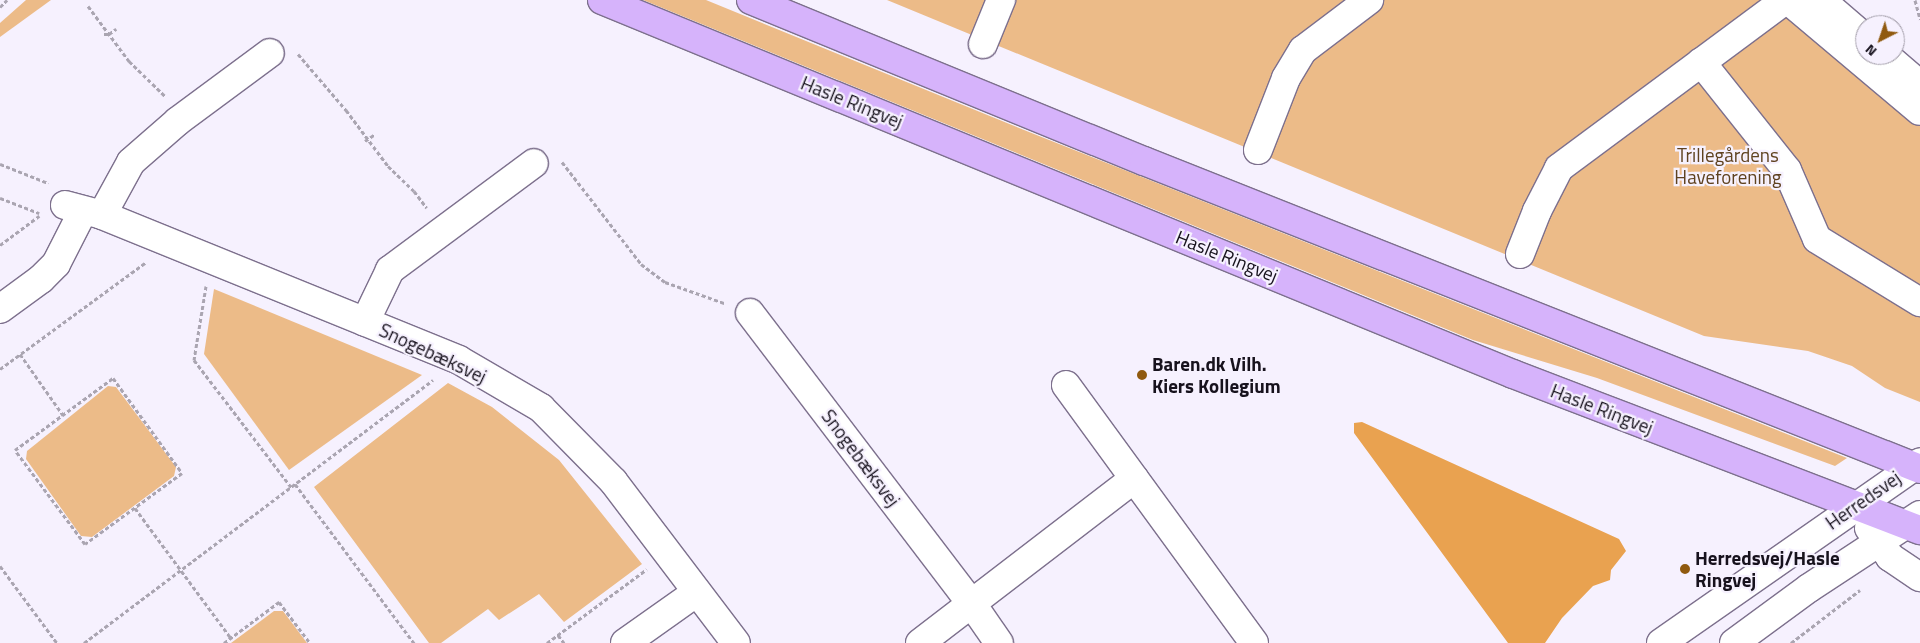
<!DOCTYPE html>
<html>
<head>
<meta charset="utf-8">
<style>
	body { margin:0 }
	#map { position:relative; width:1920px; height:643px; overflow:hidden; background:#f6f1fe; font-family:"Titillium Web",sans-serif }
	div>[style] { position:absolute }
	.green>* { inset:0; background:#ecbb88 }
	.water>* { inset:0; background:#e9a250 }
	.path>* { height:3px; margin-top:-1.5px; transform-origin:0; background:repeating-linear-gradient(90deg,#aaa5b1 0 4px,transparent 0 6.5px) }
	.roads { filter:drop-shadow(1px 0 #7d708d) drop-shadow(-1px 0 #7d708d) drop-shadow(0 1px #7d708d) drop-shadow(0 -1px #7d708d) }
	.minor>* { height:28px; margin:-14px; padding:0 14px; transform-origin:14px; border-radius:14px; background:#fff }
	.major>* { height:28px; margin:-14px; padding:0 14px; transform-origin:14px; border-radius:14px; background:#d6b3fb }
	.dots>* { width:14px; height:14px; translate:-50% -50%; box-sizing:border-box; border:2px solid #f6f1fe; border-radius:50% }
	span { translate:-50% -50%; white-space:nowrap; text-align:center; line-height:1.15; -webkit-text-stroke:4.5px #f6f1fe; paint-order:stroke }
	.street-label { font-size:19px; color:#17121d }
	.park-label { font-size:19px; color:#5f4220 }
	.poi-label { font-size:19px; color:#17121d; font-weight:700 }
	.left { translate:0 -50%; text-align:left }
	.north { position:absolute; left:1855px; top:15px; width:50px; height:50px; box-sizing:border-box; background:#f6f1fe; border:1px solid #9d98a4; border-radius:50%; rotate:221deg; font-size:14px; font-weight:700; line-height:20px; text-align:center; color:#17121d }
	.north::after { content:''; display:block; margin:auto; width:18px; height:22px; background:#905a0f; clip-path:polygon(50% 0,100% 100%,50% 72%,0 100%) }
</style>
</head>
<body>
<div id="map">
	<div class="green">
		<i style="clip-path:polygon(26px 0,51px 0,0 37px,0 23px)"></i>
		<i style="clip-path:polygon(643px 0,706px 0,1034px 134px,1847px 458px,1835px 466px,1597px 378px,1473px 340px)"></i>
		<i style="clip-path:polygon(887px 0,1791px 0,1920px 111px,1920px 402px,1885px 388px,1852px 366px,1808px 351px,1704px 336px)"></i>
		<i style="clip-path:polygon(214px 289px,422px 375px,289px 470px,204px 354px)"></i>
		<i style="clip-path:polygon(448px 383px,492px 407px,559px 460px,642px 564px,564px 622px,539px 594px,499px 620px,488px 609px,441px 643px,429px 643px,314px 487px)"></i>
		<i style="clip-path:polygon(108px 386px,116px 387px,176px 467px,174px 476px,92px 537px,81px 536px,26px 459px,27px 451px)"></i>
		<i style="clip-path:polygon(274px 611px,283px 611px,307px 643px,231px 643px)"></i>
	</div>
	<div class="water">
		<i style="clip-path:polygon(1362px 422px,1619px 539px,1626px 551px,1611px 570px,1610px 580px,1593px 586px,1562px 618px,1545px 643px,1508px 643px,1354px 433px,1354px 423px)"></i>
	</div>
	<div class="path">
		<i style="left:1915px;top:0;width:20px;rotate:75deg"></i>
		<i style="left:88px;top:6px;width:69px;rotate:53.3deg"></i>
		<i style="left:129px;top:61px;width:50px;rotate:44.2deg"></i>
		<i style="left:0;top:7px;width:10px;rotate:-45deg"></i>
		<i style="left:104px;top:34px;width:5px"></i>
		<i style="left:109px;top:34px;width:9px;rotate:-36deg"></i>
		<i style="left:298px;top:54px;width:74px;rotate:49.4deg"></i>
		<i style="left:346px;top:110px;width:70px;rotate:53.1deg"></i>
		<i style="left:388px;top:166px;width:36px;rotate:44deg"></i>
		<i style="left:414px;top:191px;width:21px;rotate:53deg"></i>
		<i style="left:365px;top:141px;width:11px;rotate:-34deg"></i>
		<i style="left:562px;top:162px;width:129px;rotate:52.2deg"></i>
		<i style="left:641px;top:264px;width:30px;rotate:37deg"></i>
		<i style="left:665px;top:282px;width:63px;rotate:19.6deg"></i>
		<i style="left:0;top:164px;width:52px;rotate:21.6deg"></i>
		<i style="left:0;top:198px;width:42px;rotate:21deg"></i>
		<i style="left:0;top:245px;width:49px;rotate:-36.6deg"></i>
		<i style="left:206px;top:286px;width:75px;rotate:99.2deg"></i>
		<i style="left:194px;top:360px;width:160px;rotate:52.6deg"></i>
		<i style="left:20px;top:354px;width:75px;rotate:54.8deg"></i>
		<i style="left:0;top:369px;width:180px;rotate:-36.2deg"></i>
		<i style="left:113px;top:378px;width:117px;rotate:54deg"></i>
		<i style="left:182px;top:473px;width:120px;rotate:143.8deg"></i>
		<i style="left:85px;top:544px;width:117px;rotate:-126.7deg"></i>
		<i style="left:15px;top:450px;width:122px;rotate:-36.3deg"></i>
		<i style="left:295px;top:484px;width:199px;rotate:53.2deg"></i>
		<i style="left:135px;top:508px;width:162px;rotate:53.6deg"></i>
		<i style="left:0;top:566px;width:96px;rotate:53.5deg"></i>
		<i style="left:558px;top:635px;width:10px;rotate:53deg"></i>
		<i style="left:84px;top:643px;width:437px;rotate:-37deg"></i>
		<i style="left:224px;top:643px;width:69px;rotate:-36.7deg"></i>
		<i style="left:279px;top:602px;width:51px;rotate:52.9deg"></i>
		<i style="left:547px;top:643px;width:124px;rotate:-36.5deg"></i>
		<i style="left:1791px;top:643px;width:87px;rotate:-37.5deg"></i>
	</div>
	<div class="roads">
		<div class="minor">
			<i style="left:1788px;top:0;width:172px;rotate:40.1deg"></i>
			<i style="left:1821px;top:0;width:58px;rotate:40.8deg"></i>
			<i style="left:983px;top:44px;width:48px;rotate:-67.8deg"></i>
			<i style="left:1885px;top:55px;width:46px;rotate:40.6deg"></i>
			<i style="left:1701px;top:62px;width:138px;rotate:51.5deg"></i>
			<i style="left:1787px;top:170px;width:75px;rotate:66.5deg"></i>
			<i style="left:1817px;top:239px;width:121px;rotate:31.5deg"></i>
			<i style="left:1258px;top:150px;width:77px;rotate:-68.7deg"></i>
			<i style="left:1286px;top:78px;width:33px;rotate:-59deg"></i>
			<i style="left:1303px;top:50px;width:83px;rotate:-37.1deg"></i>
			<i style="left:65px;top:205px;width:38px;rotate:15deg"></i>
			<i style="left:102px;top:215px;width:385px;rotate:22.1deg"></i>
			<i style="left:459px;top:360px;width:95px;rotate:30.3deg"></i>
			<i style="left:541px;top:408px;width:103px;rotate:45.4deg"></i>
			<i style="left:613px;top:481px;width:203px;rotate:52.8deg"></i>
			<i style="left:102px;top:215px;width:60px;rotate:-61.3deg"></i>
			<i style="left:131px;top:162px;width:62px;rotate:-41.1deg"></i>
			<i style="left:178px;top:121px;width:114px;rotate:-36.5deg"></i>
			<i style="left:1520px;top:254px;width:46px;rotate:-68.4deg"></i>
			<i style="left:1537px;top:211px;width:48px;rotate:-62.9deg"></i>
			<i style="left:1559px;top:168px;width:282px;rotate:-36.6deg"></i>
			<i style="left:0;top:309px;width:51px;rotate:-36.2deg"></i>
			<i style="left:41px;top:279px;width:21px;rotate:-45deg"></i>
			<i style="left:56px;top:264px;width:59px;rotate:-63deg"></i>
			<i style="left:750px;top:313px;width:366px;rotate:52.7deg"></i>
			<i style="left:972px;top:604px;width:47px;rotate:55.3deg"></i>
			<i style="left:365px;top:322px;width:58px;rotate:-64.3deg"></i>
			<i style="left:390px;top:270px;width:179px;rotate:-36.6deg"></i>
			<i style="left:1066px;top:385px;width:319px;rotate:53.9deg"></i>
			<i style="left:1869px;top:528px;width:36px;rotate:54deg"></i>
			<i style="left:1890px;top:557px;width:36px;rotate:34deg"></i>
			<i style="left:625px;top:643px;width:88px;rotate:-35.3deg"></i>
			<i style="left:920px;top:643px;width:270px;rotate:-37.5deg"></i>
			<i style="left:1661px;top:643px;width:316px;rotate:-34.9deg"></i>
			<i style="left:1734px;top:643px;width:93px;rotate:-36.3deg"></i>
			<i style="left:1809px;top:588px;width:133px;rotate:-33.3deg"></i>
		</div>
		<div class="major">
			<i style="left:602px;top:0;width:985px;rotate:22.32deg"></i>
			<i style="left:1513px;top:374px;width:436px;rotate:21deg"></i>
			<i style="left:751px;top:0;width:425px;rotate:22.3deg"></i>
			<i style="left:1144px;top:161px;width:835px;rotate:21.65deg"></i>
		</div>
	</div>
	<div class="dots">
		<i style="left:1142px;top:375px;background:#905a0f"></i>
		<i style="left:1685px;top:569px;background:#905a0f"></i>
	</div>
	<div class="street-label">
		<span style="left:852px;top:102px;rotate:22deg">Hasle Ringvej</span>
		<span style="left:1227px;top:256px;rotate:22deg">Hasle Ringvej</span>
		<span style="left:433px;top:353px;rotate:25deg">Snogebæksvej</span>
		<span style="left:1602px;top:409px;rotate:21deg">Hasle Ringvej</span>
		<span style="left:861px;top:458px;rotate:53deg">Snogebæksvej</span>
		<span style="left:1863px;top:500px;rotate:-35deg">Herredsvej</span>
	</div>
	<div class="park-label">
		<span style="left:1728px;top:166px">Trillegårdens<br>Haveforening</span>
	</div>
	<div class="poi-label">
		<span class="left" style="left:1152px;top:375px">Baren.dk Vilh.<br>Kiers Kollegium</span>
		<span class="left" style="left:1695px;top:569px">Herredsvej/Hasle<br>Ringvej</span>
	</div>
	<div class="north">N</div>
</div>
</body>
</html>
